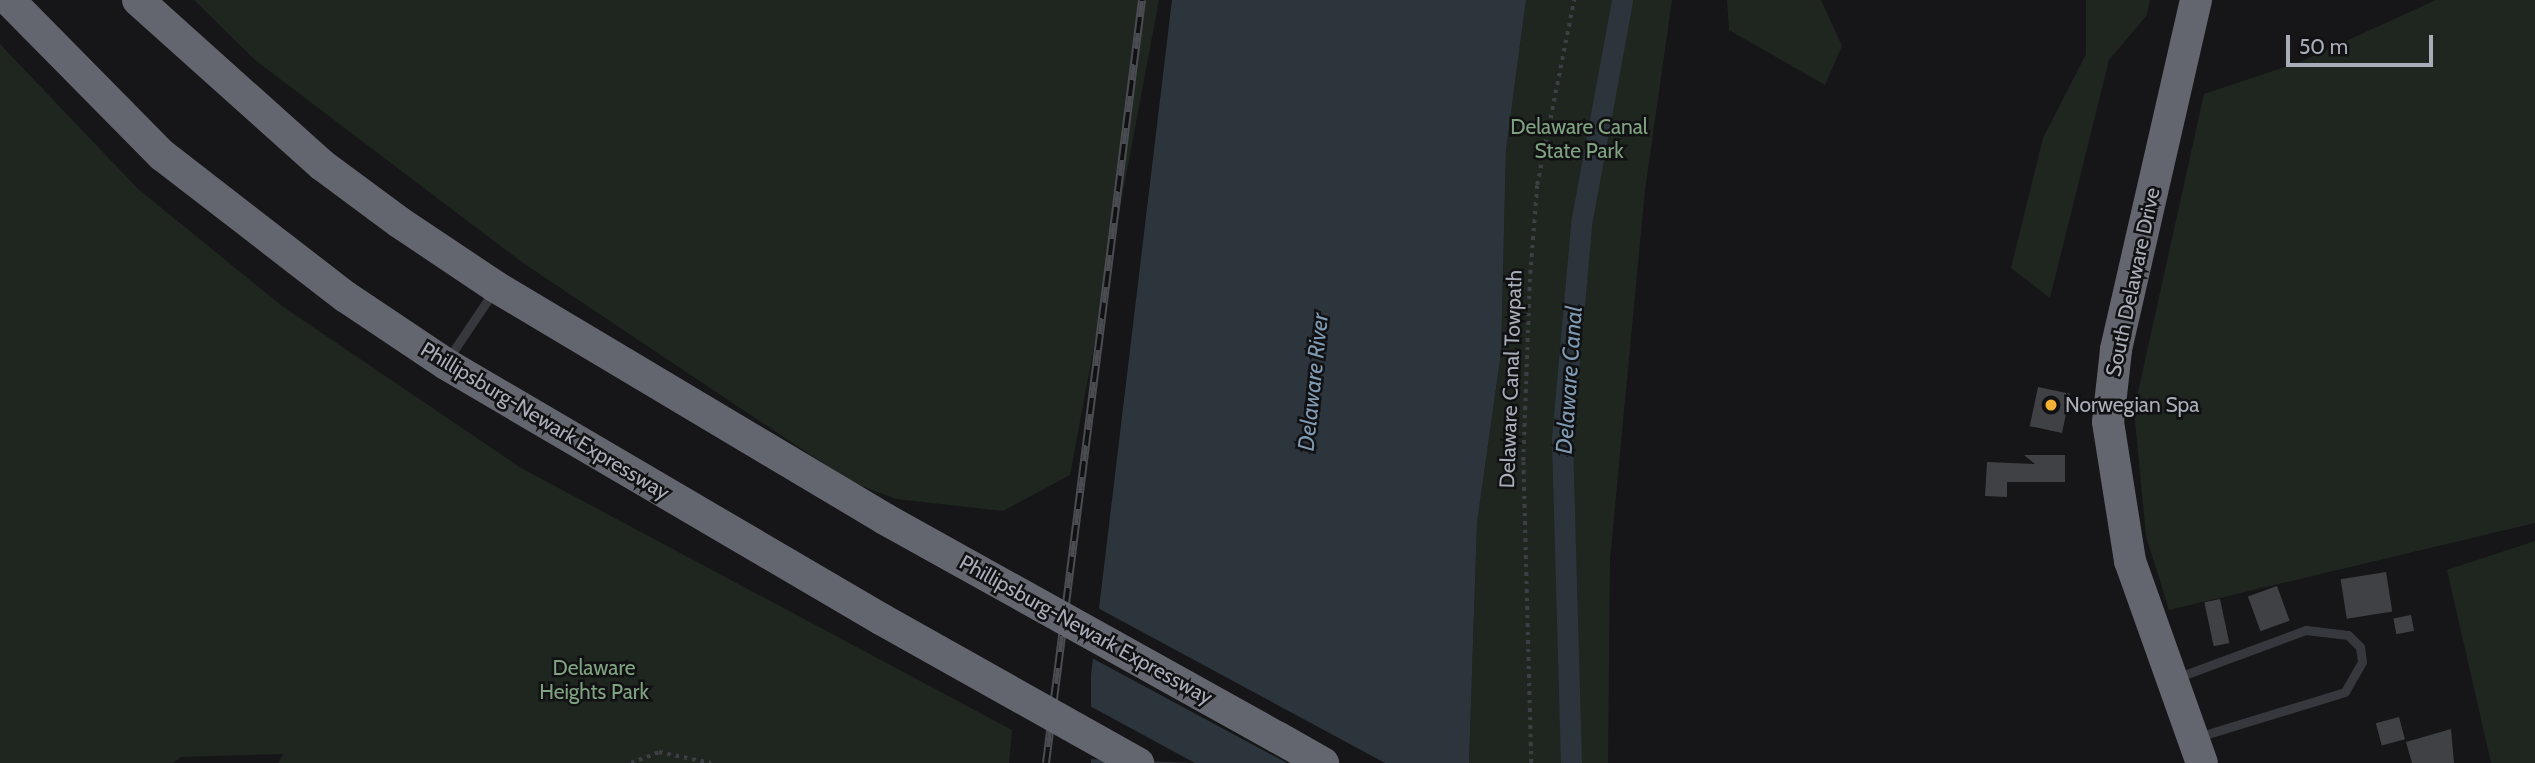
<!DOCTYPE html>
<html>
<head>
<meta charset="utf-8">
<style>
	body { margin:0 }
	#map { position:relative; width:2535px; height:763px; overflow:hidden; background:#161618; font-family:Cabin,sans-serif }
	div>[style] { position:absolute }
	.green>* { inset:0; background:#1e261f }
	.water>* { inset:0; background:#2c353c }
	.pier>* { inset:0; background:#161618 }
	.canal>* { height:21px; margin:-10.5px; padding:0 10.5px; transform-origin:10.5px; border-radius:10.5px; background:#2c353c }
	.building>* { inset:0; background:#404145; transform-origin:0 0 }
	.path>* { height:3.5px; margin-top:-1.75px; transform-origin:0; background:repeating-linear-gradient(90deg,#3d3f44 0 3.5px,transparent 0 8.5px) }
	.lane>* { height:9px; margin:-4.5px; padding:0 4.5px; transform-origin:4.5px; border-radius:4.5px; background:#37383d }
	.highway>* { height:32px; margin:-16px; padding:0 16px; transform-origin:16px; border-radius:16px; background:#63666e }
	.rail>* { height:8px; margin-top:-4px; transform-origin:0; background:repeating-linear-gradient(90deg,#111113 0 16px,#4a4c52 0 32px); box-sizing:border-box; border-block:2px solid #4a4c52 }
	.highway-bridge>* { height:32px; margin:-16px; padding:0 16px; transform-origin:16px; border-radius:16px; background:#63666e }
	.dots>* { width:19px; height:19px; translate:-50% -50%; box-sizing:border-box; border:4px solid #111113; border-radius:50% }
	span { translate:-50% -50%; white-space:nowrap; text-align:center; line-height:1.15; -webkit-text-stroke:5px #111113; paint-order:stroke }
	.park-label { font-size:21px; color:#7fa381 }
	.street-label { font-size:21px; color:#a8adb8 }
	.poi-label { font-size:21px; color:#a8adb8 }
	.left { translate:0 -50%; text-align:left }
	.water-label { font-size:23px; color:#7f9bb3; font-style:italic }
	.scale { position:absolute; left:2286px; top:35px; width:147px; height:32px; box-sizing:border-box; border:4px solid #a8adb8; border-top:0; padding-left:9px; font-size:21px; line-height:24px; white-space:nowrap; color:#a8adb8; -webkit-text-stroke:5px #111113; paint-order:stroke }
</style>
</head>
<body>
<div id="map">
	<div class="green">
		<i style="clip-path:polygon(194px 0,1159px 0,1070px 475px,1003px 511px,896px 499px,851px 482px,523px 263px,255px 60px)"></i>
		<i style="clip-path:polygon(1526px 0,1672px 0,1645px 190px,1610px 559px,1608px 763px,1469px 763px,1477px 523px,1501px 353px,1506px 150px)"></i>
		<i style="clip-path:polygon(1727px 0,1821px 0,1842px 46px,1825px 85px,1729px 30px)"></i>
		<i style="clip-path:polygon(2086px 0,2150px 0,2147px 15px,2109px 60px,2050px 298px,2011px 268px,2043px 138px,2086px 54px)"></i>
		<i style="clip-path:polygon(2436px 0,2535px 0,2535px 523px,2169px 610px,2146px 536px,2134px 410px,2204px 94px,2300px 62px)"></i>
		<i style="clip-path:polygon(0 44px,138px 189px,282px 306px,521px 468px,1012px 730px,1009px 763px,278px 763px,283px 754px,181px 757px,173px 763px,0 763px)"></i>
		<i style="clip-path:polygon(2535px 541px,2535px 763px,2491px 763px,2447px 570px)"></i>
	</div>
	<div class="water">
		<i style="clip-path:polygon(1172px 0,1526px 0,1506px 150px,1501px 353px,1477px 523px,1469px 763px,1091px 763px,1091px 675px)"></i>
	</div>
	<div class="pier">
		<i style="clip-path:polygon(1096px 607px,1385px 763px,1287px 763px,1090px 657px)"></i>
		<i style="clip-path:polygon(1088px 705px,1195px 763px,1087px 759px)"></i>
	</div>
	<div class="canal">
		<i style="left:1571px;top:763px;width:324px;rotate:-91.6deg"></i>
		<i style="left:1562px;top:439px;width:216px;rotate:-84.9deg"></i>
		<i style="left:1581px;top:224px;width:228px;rotate:-79.6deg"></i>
	</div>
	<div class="building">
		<i style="left:2038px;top:387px;width:33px;height:40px;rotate:12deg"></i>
		<i style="clip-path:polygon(2024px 455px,2065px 455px,2065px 482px,2007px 482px,2007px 497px,1985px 496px,1987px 462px,2035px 464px)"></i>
		<i style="left:2386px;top:572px;width:40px;height:46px;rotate:81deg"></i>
		<i style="left:2277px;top:586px;width:37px;height:31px;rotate:70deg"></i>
		<i style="left:2220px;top:599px;width:45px;height:16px;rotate:78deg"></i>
		<i style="left:2411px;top:615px;width:16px;height:18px;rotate:79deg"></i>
		<i style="left:2399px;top:717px;width:23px;height:24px;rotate:75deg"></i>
		<i style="clip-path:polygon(2451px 729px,2454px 763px,2412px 763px,2406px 742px)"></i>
	</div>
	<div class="path">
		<i style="left:631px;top:763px;width:30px;rotate:-21deg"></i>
		<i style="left:659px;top:752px;width:53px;rotate:11.9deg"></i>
		<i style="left:1531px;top:763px;width:302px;rotate:-91.5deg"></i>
		<i style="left:1523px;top:461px;width:187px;rotate:-87.9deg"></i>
		<i style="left:1530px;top:274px;width:89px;rotate:-85.5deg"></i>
		<i style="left:1537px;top:185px;width:189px;rotate:-78.7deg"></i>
	</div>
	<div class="lane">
		<i style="left:448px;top:359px;width:81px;rotate:-56.1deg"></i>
		<i style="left:2176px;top:678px;width:139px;rotate:-20.3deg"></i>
		<i style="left:2306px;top:630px;width:42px;rotate:6.8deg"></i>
		<i style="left:2348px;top:635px;width:17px;rotate:45deg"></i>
		<i style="left:2360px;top:647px;width:15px;rotate:82deg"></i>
		<i style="left:2362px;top:662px;width:34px;rotate:120deg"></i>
		<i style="left:2345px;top:692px;width:154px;rotate:163deg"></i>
	</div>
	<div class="highway">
		<i style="left:9px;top:0;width:218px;rotate:45.4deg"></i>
		<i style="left:162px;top:155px;width:232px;rotate:37.7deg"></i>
		<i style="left:346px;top:297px;width:120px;rotate:33.8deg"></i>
		<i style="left:446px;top:364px;width:504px;rotate:30.38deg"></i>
		<i style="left:138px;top:0;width:247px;rotate:41.9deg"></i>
		<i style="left:322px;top:165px;width:96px;rotate:36.5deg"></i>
		<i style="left:399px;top:222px;width:117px;rotate:33.8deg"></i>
		<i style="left:496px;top:287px;width:453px;rotate:30.8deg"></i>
		<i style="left:2196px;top:0;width:359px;rotate:102.9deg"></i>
		<i style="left:2116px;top:350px;width:72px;rotate:96.3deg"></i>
		<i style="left:2108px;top:422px;width:141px;rotate:81deg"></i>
		<i style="left:2130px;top:561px;width:214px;rotate:70.4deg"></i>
		<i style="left:1277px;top:737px;width:53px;rotate:29.5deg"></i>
	</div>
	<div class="rail">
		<i style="left:1046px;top:763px;width:769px;rotate:-82.83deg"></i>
	</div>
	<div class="highway-bridge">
		<i style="left:885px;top:519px;width:449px;rotate:29.1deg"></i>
		<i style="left:881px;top:619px;width:295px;rotate:29.3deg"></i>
	</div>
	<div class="dots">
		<i style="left:2051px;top:405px;background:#f2b134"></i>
	</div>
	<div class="park-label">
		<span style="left:1579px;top:139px">Delaware Canal<br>State Park</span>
		<span style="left:594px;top:680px">Delaware<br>Heights Park</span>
	</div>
	<div class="street-label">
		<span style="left:2133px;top:282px;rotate:-78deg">South Delaware Drive</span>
		<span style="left:1511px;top:379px;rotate:-88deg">Delaware Canal Towpath</span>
		<span style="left:545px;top:421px;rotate:31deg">Phillipsburg-Newark Expressway</span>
		<span style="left:1086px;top:630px;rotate:29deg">Phillipsburg-Newark Expressway</span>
	</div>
	<div class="poi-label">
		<span class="left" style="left:2065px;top:405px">Norwegian Spa</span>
	</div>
	<div class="water-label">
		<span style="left:1569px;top:380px;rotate:-86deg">Delaware Canal</span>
		<span style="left:1313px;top:382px;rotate:-84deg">Delaware River</span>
	</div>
	<div class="scale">50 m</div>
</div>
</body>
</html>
